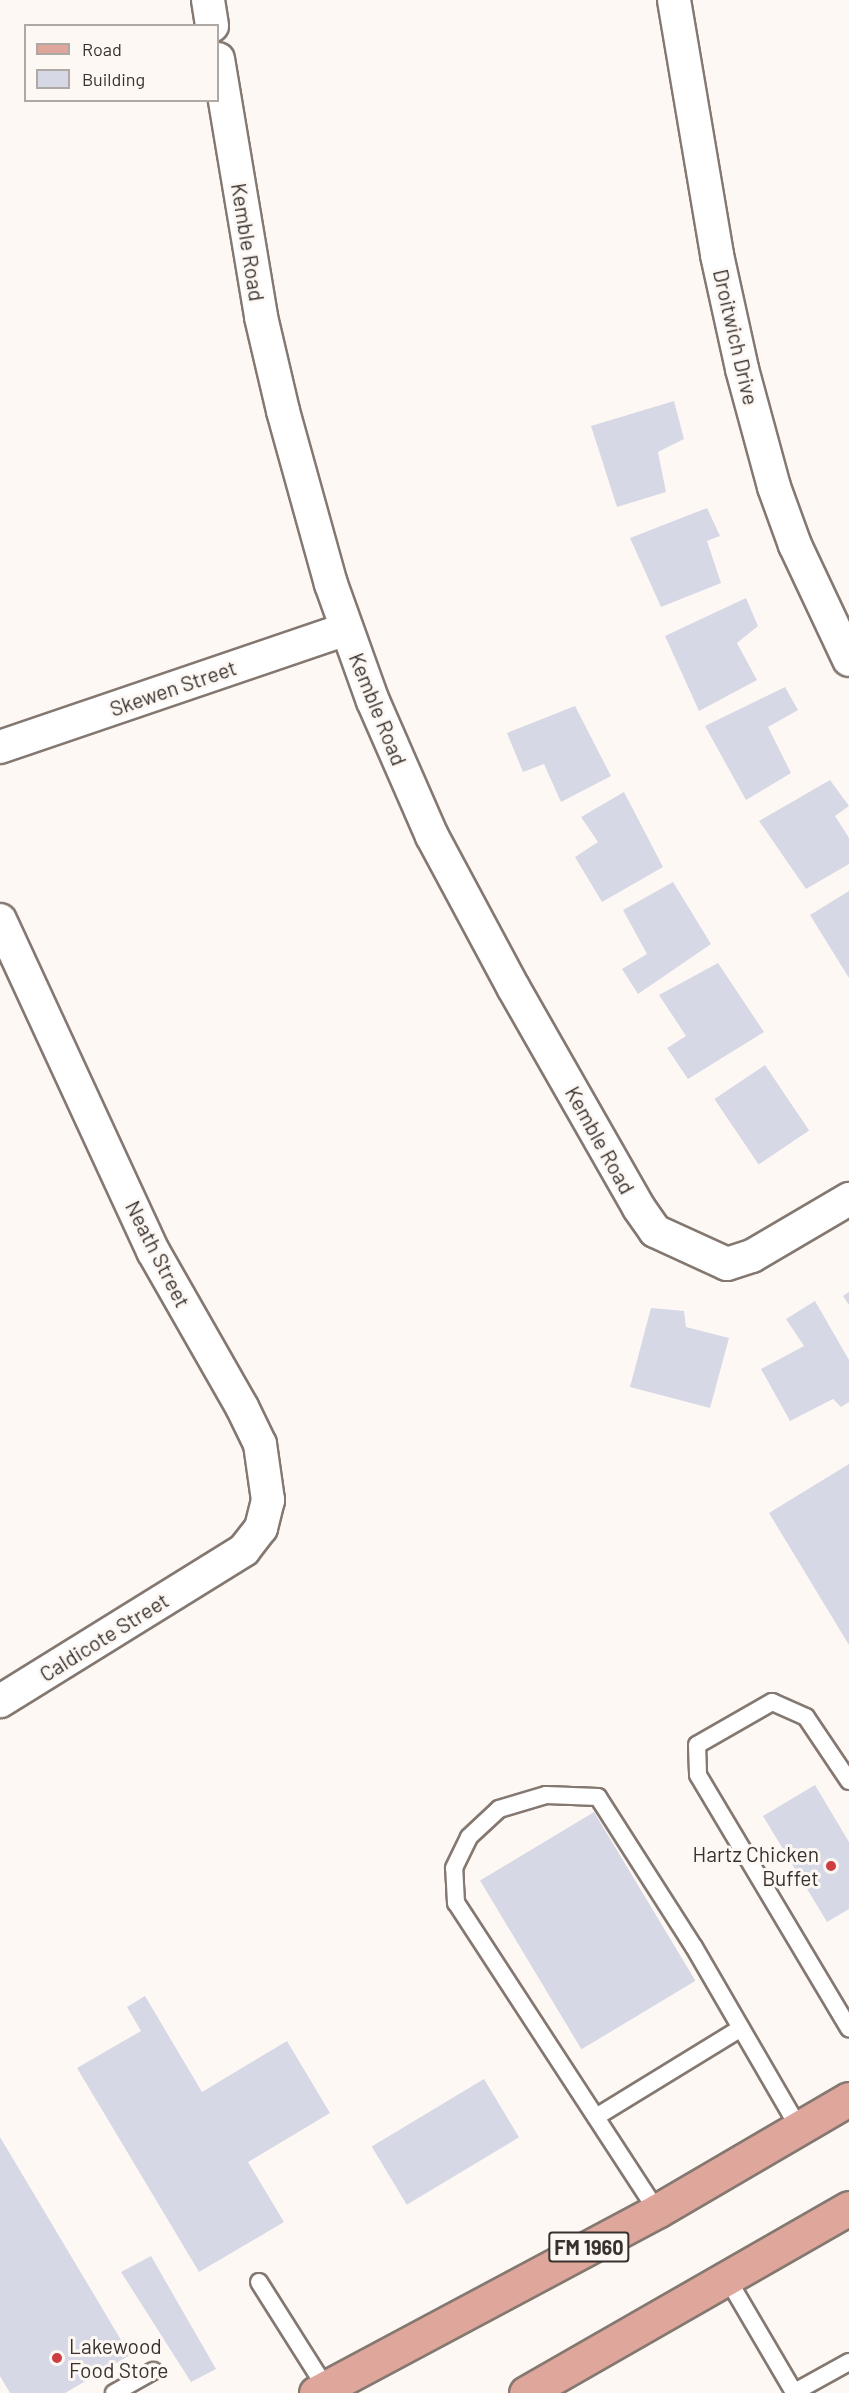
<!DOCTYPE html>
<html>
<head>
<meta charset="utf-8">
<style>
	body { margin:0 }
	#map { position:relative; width:849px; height:2393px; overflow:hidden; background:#fef8f5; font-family:Barlow,sans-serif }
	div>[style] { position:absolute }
	.building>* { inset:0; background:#d6d8e6; transform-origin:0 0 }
	.roads { filter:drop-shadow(2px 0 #847870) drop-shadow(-2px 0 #847870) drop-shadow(0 2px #847870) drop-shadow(0 -2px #847870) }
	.service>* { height:16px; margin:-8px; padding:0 8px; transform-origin:8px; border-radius:8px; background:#fff }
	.minor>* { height:32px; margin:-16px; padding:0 16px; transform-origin:16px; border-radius:16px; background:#fff }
	.primary>* { height:33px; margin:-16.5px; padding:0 16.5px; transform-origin:16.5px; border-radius:16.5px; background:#dfa79b }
	.dots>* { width:16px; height:16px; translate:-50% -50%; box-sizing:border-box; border:3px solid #fef8f5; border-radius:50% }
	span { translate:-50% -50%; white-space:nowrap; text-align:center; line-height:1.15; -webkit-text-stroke:6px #fef8f5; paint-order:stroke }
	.shield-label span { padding:2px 4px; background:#fef8f5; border:2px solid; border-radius:4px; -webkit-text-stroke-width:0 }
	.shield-label { font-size:20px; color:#38322f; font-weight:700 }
	.street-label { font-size:21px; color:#38322f }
	.poi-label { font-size:21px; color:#38322f }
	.right { translate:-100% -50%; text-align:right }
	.left { translate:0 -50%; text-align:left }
	.legend { position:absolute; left:24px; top:24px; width:195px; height:78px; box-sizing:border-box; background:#fef8f5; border:2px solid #afa9a6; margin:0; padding:8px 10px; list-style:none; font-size:18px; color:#38322f }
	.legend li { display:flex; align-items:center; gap:12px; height:30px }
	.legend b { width:30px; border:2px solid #afa9a6 }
</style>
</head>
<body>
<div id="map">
	<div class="building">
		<i style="clip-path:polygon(674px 401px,684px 439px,658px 452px,666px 492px,617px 507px,591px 426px)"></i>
		<i style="clip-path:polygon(707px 508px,720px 536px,707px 541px,721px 583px,661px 607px,630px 538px)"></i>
		<i style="clip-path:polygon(746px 598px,758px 626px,737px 643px,757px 680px,699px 711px,665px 636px)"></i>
		<i style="clip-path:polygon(785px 687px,798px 710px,768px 727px,791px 773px,746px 800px,705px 726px)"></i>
		<i style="clip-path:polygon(575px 706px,611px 776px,561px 802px,544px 764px,523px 772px,507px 733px)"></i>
		<i style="clip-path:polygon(830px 780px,849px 806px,835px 816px,849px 838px,849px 864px,806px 889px,759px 821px)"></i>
		<i style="clip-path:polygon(624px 792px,663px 867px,602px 902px,575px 857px,598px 842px,581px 817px)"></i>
		<i style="clip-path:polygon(673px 882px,711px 944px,638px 994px,622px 969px,647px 954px,623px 910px)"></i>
		<i style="clip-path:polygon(849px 891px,849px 978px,810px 915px)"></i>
		<i style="clip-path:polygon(718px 963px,764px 1032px,688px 1079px,667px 1048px,686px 1036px,659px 995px)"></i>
		<i style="left:765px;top:1065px;width:79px;height:61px;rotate:56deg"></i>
		<i style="clip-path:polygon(849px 1292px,849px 1305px,843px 1296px)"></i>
		<i style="clip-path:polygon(815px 1301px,849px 1360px,849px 1402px,841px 1407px,833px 1399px,790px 1421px,761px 1369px,804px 1346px,786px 1319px)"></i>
		<i style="clip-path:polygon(651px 1308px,684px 1311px,686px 1327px,729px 1338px,710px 1408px,630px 1387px)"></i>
		<i style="clip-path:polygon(849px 1464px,849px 1645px,769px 1513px)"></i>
		<i style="clip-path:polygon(815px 1785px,849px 1842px,849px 1909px,827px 1922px,763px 1816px)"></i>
		<i style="left:594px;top:1812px;width:197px;height:133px;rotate:59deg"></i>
		<i style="clip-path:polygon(145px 1996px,202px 2092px,287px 2041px,330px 2113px,248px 2162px,284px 2222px,199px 2272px,77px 2068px,141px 2031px,127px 2007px)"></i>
		<i style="left:484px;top:2079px;width:68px;height:131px;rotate:59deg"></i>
		<i style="clip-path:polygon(0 2137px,130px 2355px,65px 2393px,10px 2393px,0 2376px)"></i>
		<i style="clip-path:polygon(151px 2256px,216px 2369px,191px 2382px,121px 2272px)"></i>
	</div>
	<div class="roads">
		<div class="service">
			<i style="left:849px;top:1781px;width:77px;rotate:-123.9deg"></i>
			<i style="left:806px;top:1717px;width:37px;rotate:-156deg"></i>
			<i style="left:772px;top:1702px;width:86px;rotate:150.2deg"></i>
			<i style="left:697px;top:1745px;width:30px;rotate:88deg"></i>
			<i style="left:698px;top:1775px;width:295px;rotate:59.2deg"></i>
			<i style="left:596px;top:2117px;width:170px;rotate:-31.5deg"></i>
			<i style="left:657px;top:2211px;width:368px;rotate:-123.1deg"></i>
			<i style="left:456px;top:1903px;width:35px;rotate:-93deg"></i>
			<i style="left:454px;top:1868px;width:34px;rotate:-64deg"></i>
			<i style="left:469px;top:1837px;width:41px;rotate:-43deg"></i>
			<i style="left:499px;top:1809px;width:49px;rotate:-16.6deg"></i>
			<i style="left:546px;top:1795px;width:52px;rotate:2.2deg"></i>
			<i style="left:598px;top:1797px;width:178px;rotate:57.4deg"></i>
			<i style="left:694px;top:1947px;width:209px;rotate:59.9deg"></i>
			<i style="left:727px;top:2278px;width:132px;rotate:59.6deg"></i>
			<i style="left:259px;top:2282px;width:125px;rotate:57.7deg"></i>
			<i style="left:114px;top:2393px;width:45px;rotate:-29.4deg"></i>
			<i style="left:793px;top:2393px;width:64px;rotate:-29deg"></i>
		</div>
		<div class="minor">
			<i style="left:208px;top:0;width:26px;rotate:81deg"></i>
			<i style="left:674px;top:0;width:259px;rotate:80.4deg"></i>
			<i style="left:717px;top:255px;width:117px;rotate:77.6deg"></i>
			<i style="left:742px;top:369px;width:122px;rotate:74.8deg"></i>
			<i style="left:774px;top:487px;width:62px;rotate:70.1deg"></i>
			<i style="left:795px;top:545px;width:127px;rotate:64.8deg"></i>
			<i style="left:218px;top:59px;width:262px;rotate:80.5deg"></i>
			<i style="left:261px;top:317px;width:97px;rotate:76.8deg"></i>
			<i style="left:283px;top:411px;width:180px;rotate:74.5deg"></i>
			<i style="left:331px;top:584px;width:124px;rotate:70.3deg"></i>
			<i style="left:373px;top:701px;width:147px;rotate:66.4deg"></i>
			<i style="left:432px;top:836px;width:171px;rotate:61.8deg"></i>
			<i style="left:513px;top:987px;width:254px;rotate:60.3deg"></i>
			<i style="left:639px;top:1208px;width:28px;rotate:55deg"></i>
			<i style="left:655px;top:1231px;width:79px;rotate:24.6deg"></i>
			<i style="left:727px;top:1264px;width:26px;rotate:-18deg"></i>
			<i style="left:752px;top:1256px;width:113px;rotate:-30.4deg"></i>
			<i style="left:0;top:747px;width:366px;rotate:-18.8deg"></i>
			<i style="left:0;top:920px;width:365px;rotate:65.2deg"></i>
			<i style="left:153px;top:1251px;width:180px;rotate:60.3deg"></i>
			<i style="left:242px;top:1407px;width:41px;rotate:64.1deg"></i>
			<i style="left:260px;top:1444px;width:57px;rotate:81.9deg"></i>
			<i style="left:268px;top:1500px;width:29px;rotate:104deg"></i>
			<i style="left:261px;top:1528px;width:28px;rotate:128deg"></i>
			<i style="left:244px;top:1550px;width:287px;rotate:148.2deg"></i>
		</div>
		<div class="primary">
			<i style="left:316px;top:2393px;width:387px;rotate:-28.1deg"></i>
			<i style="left:657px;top:2211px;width:222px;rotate:-30.3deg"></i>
			<i style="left:526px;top:2393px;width:372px;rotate:-29.8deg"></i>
		</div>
	</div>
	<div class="dots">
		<i style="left:831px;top:1866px;background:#cd3e40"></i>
		<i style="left:57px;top:2358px;background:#cd3e40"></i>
	</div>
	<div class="shield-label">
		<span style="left:589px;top:2247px">FM 1960</span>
	</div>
	<div class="street-label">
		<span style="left:248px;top:242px;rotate:81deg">Kemble Road</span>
		<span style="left:736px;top:337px;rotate:77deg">Droitwich Drive</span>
		<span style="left:173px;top:688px;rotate:-19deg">Skewen Street</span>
		<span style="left:378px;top:709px;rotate:68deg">Kemble Road</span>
		<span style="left:600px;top:1140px;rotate:61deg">Kemble Road</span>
		<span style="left:158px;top:1254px;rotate:63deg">Neath Street</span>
		<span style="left:104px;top:1637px;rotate:-32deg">Caldicote Street</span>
	</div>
	<div class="poi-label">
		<span class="right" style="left:819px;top:1866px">Hartz Chicken<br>Buffet</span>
		<span class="left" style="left:69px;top:2358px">Lakewood<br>Food Store</span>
	</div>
	<ul class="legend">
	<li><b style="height:8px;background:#dfa79b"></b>Road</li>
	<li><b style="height:16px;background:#d6d8e6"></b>Building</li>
	</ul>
</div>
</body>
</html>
